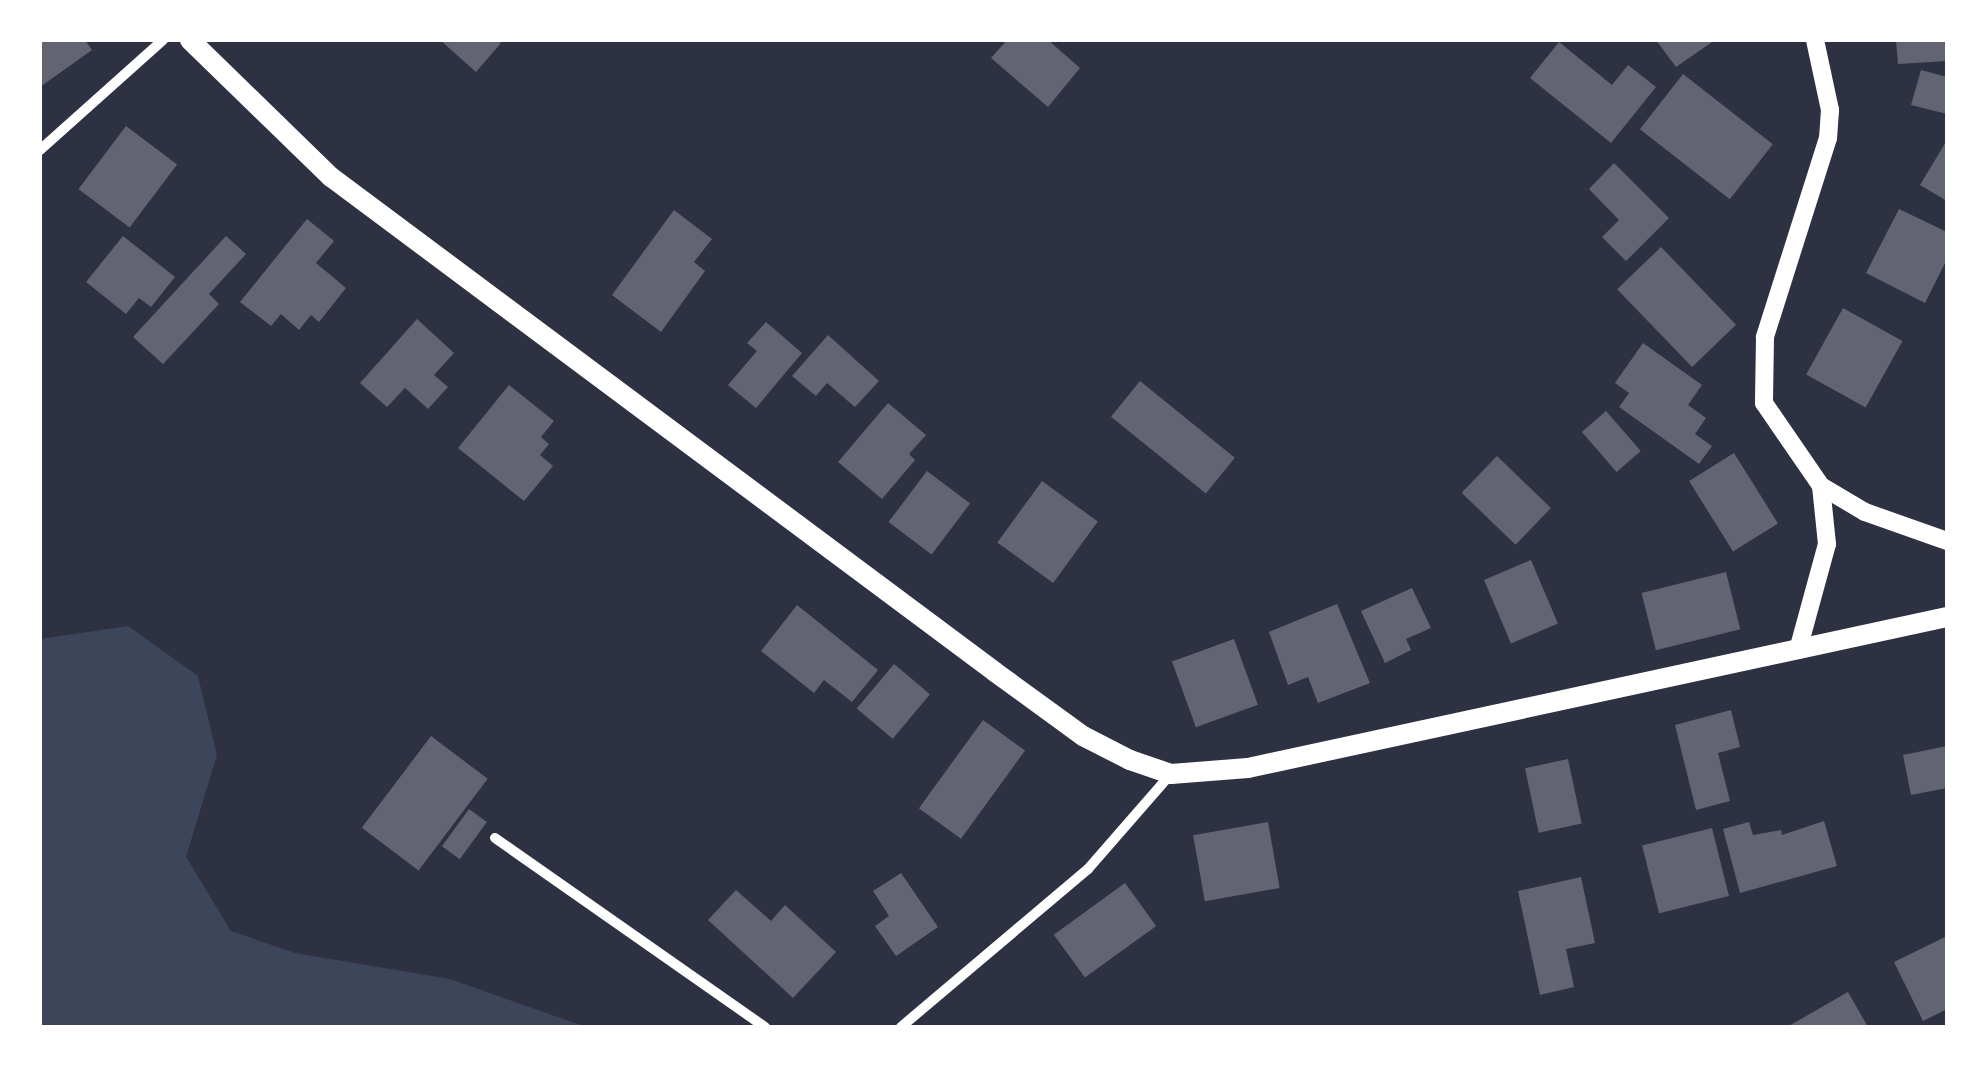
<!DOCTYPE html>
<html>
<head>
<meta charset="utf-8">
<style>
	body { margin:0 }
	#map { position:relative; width:1987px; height:1067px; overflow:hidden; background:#2d3142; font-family:"Work Sans",sans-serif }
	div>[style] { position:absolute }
	.green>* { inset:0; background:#3c4559 }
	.building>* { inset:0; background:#626471; transform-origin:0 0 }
	.minor>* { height:10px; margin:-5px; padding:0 5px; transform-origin:5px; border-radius:5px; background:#fff }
	.tertiary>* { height:18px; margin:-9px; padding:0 9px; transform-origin:9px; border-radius:9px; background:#fff }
	.secondary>* { height:20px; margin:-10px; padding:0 10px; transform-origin:10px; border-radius:10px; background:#fff }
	span { translate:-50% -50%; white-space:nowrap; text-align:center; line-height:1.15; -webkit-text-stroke:10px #fff; paint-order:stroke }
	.frame { position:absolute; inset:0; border:42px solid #fff; pointer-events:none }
</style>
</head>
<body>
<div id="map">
	<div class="green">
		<i style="clip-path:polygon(128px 626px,198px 676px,217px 755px,186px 857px,231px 931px,295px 953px,450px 979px,586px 1027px,40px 1027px,40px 639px)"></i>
	</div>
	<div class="building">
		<i style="clip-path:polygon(40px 40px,85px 40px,92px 50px,40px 87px)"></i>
		<i style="clip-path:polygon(440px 40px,497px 40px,501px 43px,476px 72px)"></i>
		<i style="clip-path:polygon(1007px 40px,1048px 40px,1080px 68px,1048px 107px,991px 58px)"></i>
		<i style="clip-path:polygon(1656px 40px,1715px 40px,1676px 67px)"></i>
		<i style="clip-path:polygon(1896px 40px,1947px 40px,1947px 61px,1898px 64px)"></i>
		<i style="clip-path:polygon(1559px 42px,1612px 85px,1628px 65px,1656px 87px,1611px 143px,1530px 78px)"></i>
		<i style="clip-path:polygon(1921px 70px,1947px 77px,1947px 114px,1911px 105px)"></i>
		<i style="left:1683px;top:74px;width:114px;height:70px;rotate:38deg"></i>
		<i style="left:126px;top:126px;width:64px;height:79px;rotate:37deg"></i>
		<i style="clip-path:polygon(1947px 140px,1947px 201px,1920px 185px)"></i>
		<i style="clip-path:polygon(1614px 163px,1669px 218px,1626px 261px,1602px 237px,1619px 220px,1589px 189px)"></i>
		<i style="clip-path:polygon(1899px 209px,1947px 232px,1947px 259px,1925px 303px,1866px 273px)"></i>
		<i style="clip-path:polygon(674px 210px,712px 239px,694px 262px,705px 271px,661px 332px,612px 295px)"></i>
		<i style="clip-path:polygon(307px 219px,334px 241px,316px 263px,346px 288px,319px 322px,311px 315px,299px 330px,281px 314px,271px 326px,240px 302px)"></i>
		<i style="clip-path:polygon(123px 236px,175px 277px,151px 307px,139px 298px,126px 314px,86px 282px)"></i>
		<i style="clip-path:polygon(226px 236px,246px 254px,209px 294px,219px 304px,163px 364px,133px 337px)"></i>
		<i style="left:1661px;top:247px;width:108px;height:61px;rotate:46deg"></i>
		<i style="left:1843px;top:308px;width:68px;height:76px;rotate:29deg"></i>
		<i style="clip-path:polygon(417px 319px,454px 353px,434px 375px,448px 387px,428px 409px,405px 388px,387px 407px,360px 383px)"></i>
		<i style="clip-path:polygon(766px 322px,802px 353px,756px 408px,728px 385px,757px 351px,747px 343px)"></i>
		<i style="clip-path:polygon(828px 335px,879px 381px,855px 407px,827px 383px,816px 396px,792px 376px)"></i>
		<i style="clip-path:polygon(1643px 343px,1702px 385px,1688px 405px,1706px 418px,1695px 434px,1712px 446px,1699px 464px,1619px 407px,1629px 393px,1615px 383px)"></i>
		<i style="left:1140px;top:381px;width:122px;height:46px;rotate:39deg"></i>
		<i style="clip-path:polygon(509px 385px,554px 421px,541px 437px,549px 444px,540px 455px,553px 466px,524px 501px,458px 448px)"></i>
		<i style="clip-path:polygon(888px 403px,926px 435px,909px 454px,915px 460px,882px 499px,838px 462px)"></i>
		<i style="left:1606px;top:411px;width:53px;height:32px;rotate:49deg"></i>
		<i style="left:1734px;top:453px;width:83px;height:53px;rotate:58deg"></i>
		<i style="left:1497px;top:456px;width:75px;height:51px;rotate:44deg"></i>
		<i style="left:927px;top:471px;width:54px;height:64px;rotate:37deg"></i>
		<i style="left:1042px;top:481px;width:69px;height:76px;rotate:36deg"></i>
		<i style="left:1531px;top:560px;width:69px;height:51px;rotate:67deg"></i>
		<i style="left:1726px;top:572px;width:59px;height:87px;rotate:76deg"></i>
		<i style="clip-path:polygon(1412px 588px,1431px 628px,1406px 639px,1411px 650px,1385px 663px,1361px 611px)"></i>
		<i style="clip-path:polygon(1337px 604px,1370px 683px,1318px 703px,1308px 677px,1288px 685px,1269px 632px)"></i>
		<i style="clip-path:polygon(797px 605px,878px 670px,852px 702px,824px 680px,814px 693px,761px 651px)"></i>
		<i style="left:1234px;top:639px;width:70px;height:66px;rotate:70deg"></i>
		<i style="left:894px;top:664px;width:47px;height:58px;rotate:40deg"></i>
		<i style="clip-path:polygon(1731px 710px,1740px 747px,1718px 753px,1730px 801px,1696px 810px,1675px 725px)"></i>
		<i style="left:983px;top:720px;width:52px;height:109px;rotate:36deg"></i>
		<i style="left:431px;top:736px;width:71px;height:115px;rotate:37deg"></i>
		<i style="clip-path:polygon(1947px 746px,1947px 788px,1911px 795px,1903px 755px)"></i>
		<i style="left:1568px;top:759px;width:66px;height:44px;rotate:78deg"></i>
		<i style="left:469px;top:809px;width:22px;height:46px;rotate:36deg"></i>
		<i style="clip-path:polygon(1824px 821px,1837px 866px,1740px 893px,1723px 829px,1749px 822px,1753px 835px,1781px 830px,1782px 835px)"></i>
		<i style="left:1268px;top:822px;width:67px;height:76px;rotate:80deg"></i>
		<i style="left:1712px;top:828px;width:70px;height:72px;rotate:76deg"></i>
		<i style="clip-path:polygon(901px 873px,938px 927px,896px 956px,875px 926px,889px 916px,873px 891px)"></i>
		<i style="clip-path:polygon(1581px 877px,1595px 943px,1566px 949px,1574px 987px,1540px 995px,1518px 891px)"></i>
		<i style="left:1125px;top:883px;width:53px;height:88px;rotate:54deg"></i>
		<i style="clip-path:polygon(736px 890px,771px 921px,785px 905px,836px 952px,793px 998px,708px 920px)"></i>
		<i style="clip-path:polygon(1947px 936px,1947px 1009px,1923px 1021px,1894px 962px)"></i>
		<i style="clip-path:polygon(1848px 992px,1868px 1027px,1787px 1027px)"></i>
	</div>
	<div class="minor">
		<i style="left:40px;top:150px;width:165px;rotate:-41.8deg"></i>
		<i style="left:495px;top:838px;width:330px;rotate:35deg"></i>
		<i style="left:901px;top:1027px;width:245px;rotate:-40.2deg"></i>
		<i style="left:1088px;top:869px;width:125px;rotate:-48.9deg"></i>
	</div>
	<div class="tertiary">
		<i style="left:1815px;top:40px;width:72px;rotate:77.9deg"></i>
		<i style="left:1830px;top:110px;width:28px;rotate:94deg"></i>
		<i style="left:1828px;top:138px;width:209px;rotate:107.6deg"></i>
		<i style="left:1765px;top:337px;width:66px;rotate:90.9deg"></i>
		<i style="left:1764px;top:403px;width:101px;rotate:55.5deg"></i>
		<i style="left:1821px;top:486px;width:51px;rotate:30.6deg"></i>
		<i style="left:1865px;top:512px;width:87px;rotate:19.5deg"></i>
		<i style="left:1798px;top:650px;width:110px;rotate:-74.7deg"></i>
		<i style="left:1827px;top:544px;width:58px;rotate:-95.9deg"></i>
	</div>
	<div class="secondary">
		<i style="left:190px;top:40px;width:197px;rotate:44.2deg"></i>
		<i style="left:331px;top:177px;width:828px;rotate:36.7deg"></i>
		<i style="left:995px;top:672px;width:109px;rotate:36deg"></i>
		<i style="left:1083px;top:736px;width:53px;rotate:27.1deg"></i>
		<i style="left:1130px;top:760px;width:43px;rotate:18.9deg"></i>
		<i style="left:1171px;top:774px;width:77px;rotate:-4.5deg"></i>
		<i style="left:1248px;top:768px;width:715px;rotate:-12.19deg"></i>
	</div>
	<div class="frame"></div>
</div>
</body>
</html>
